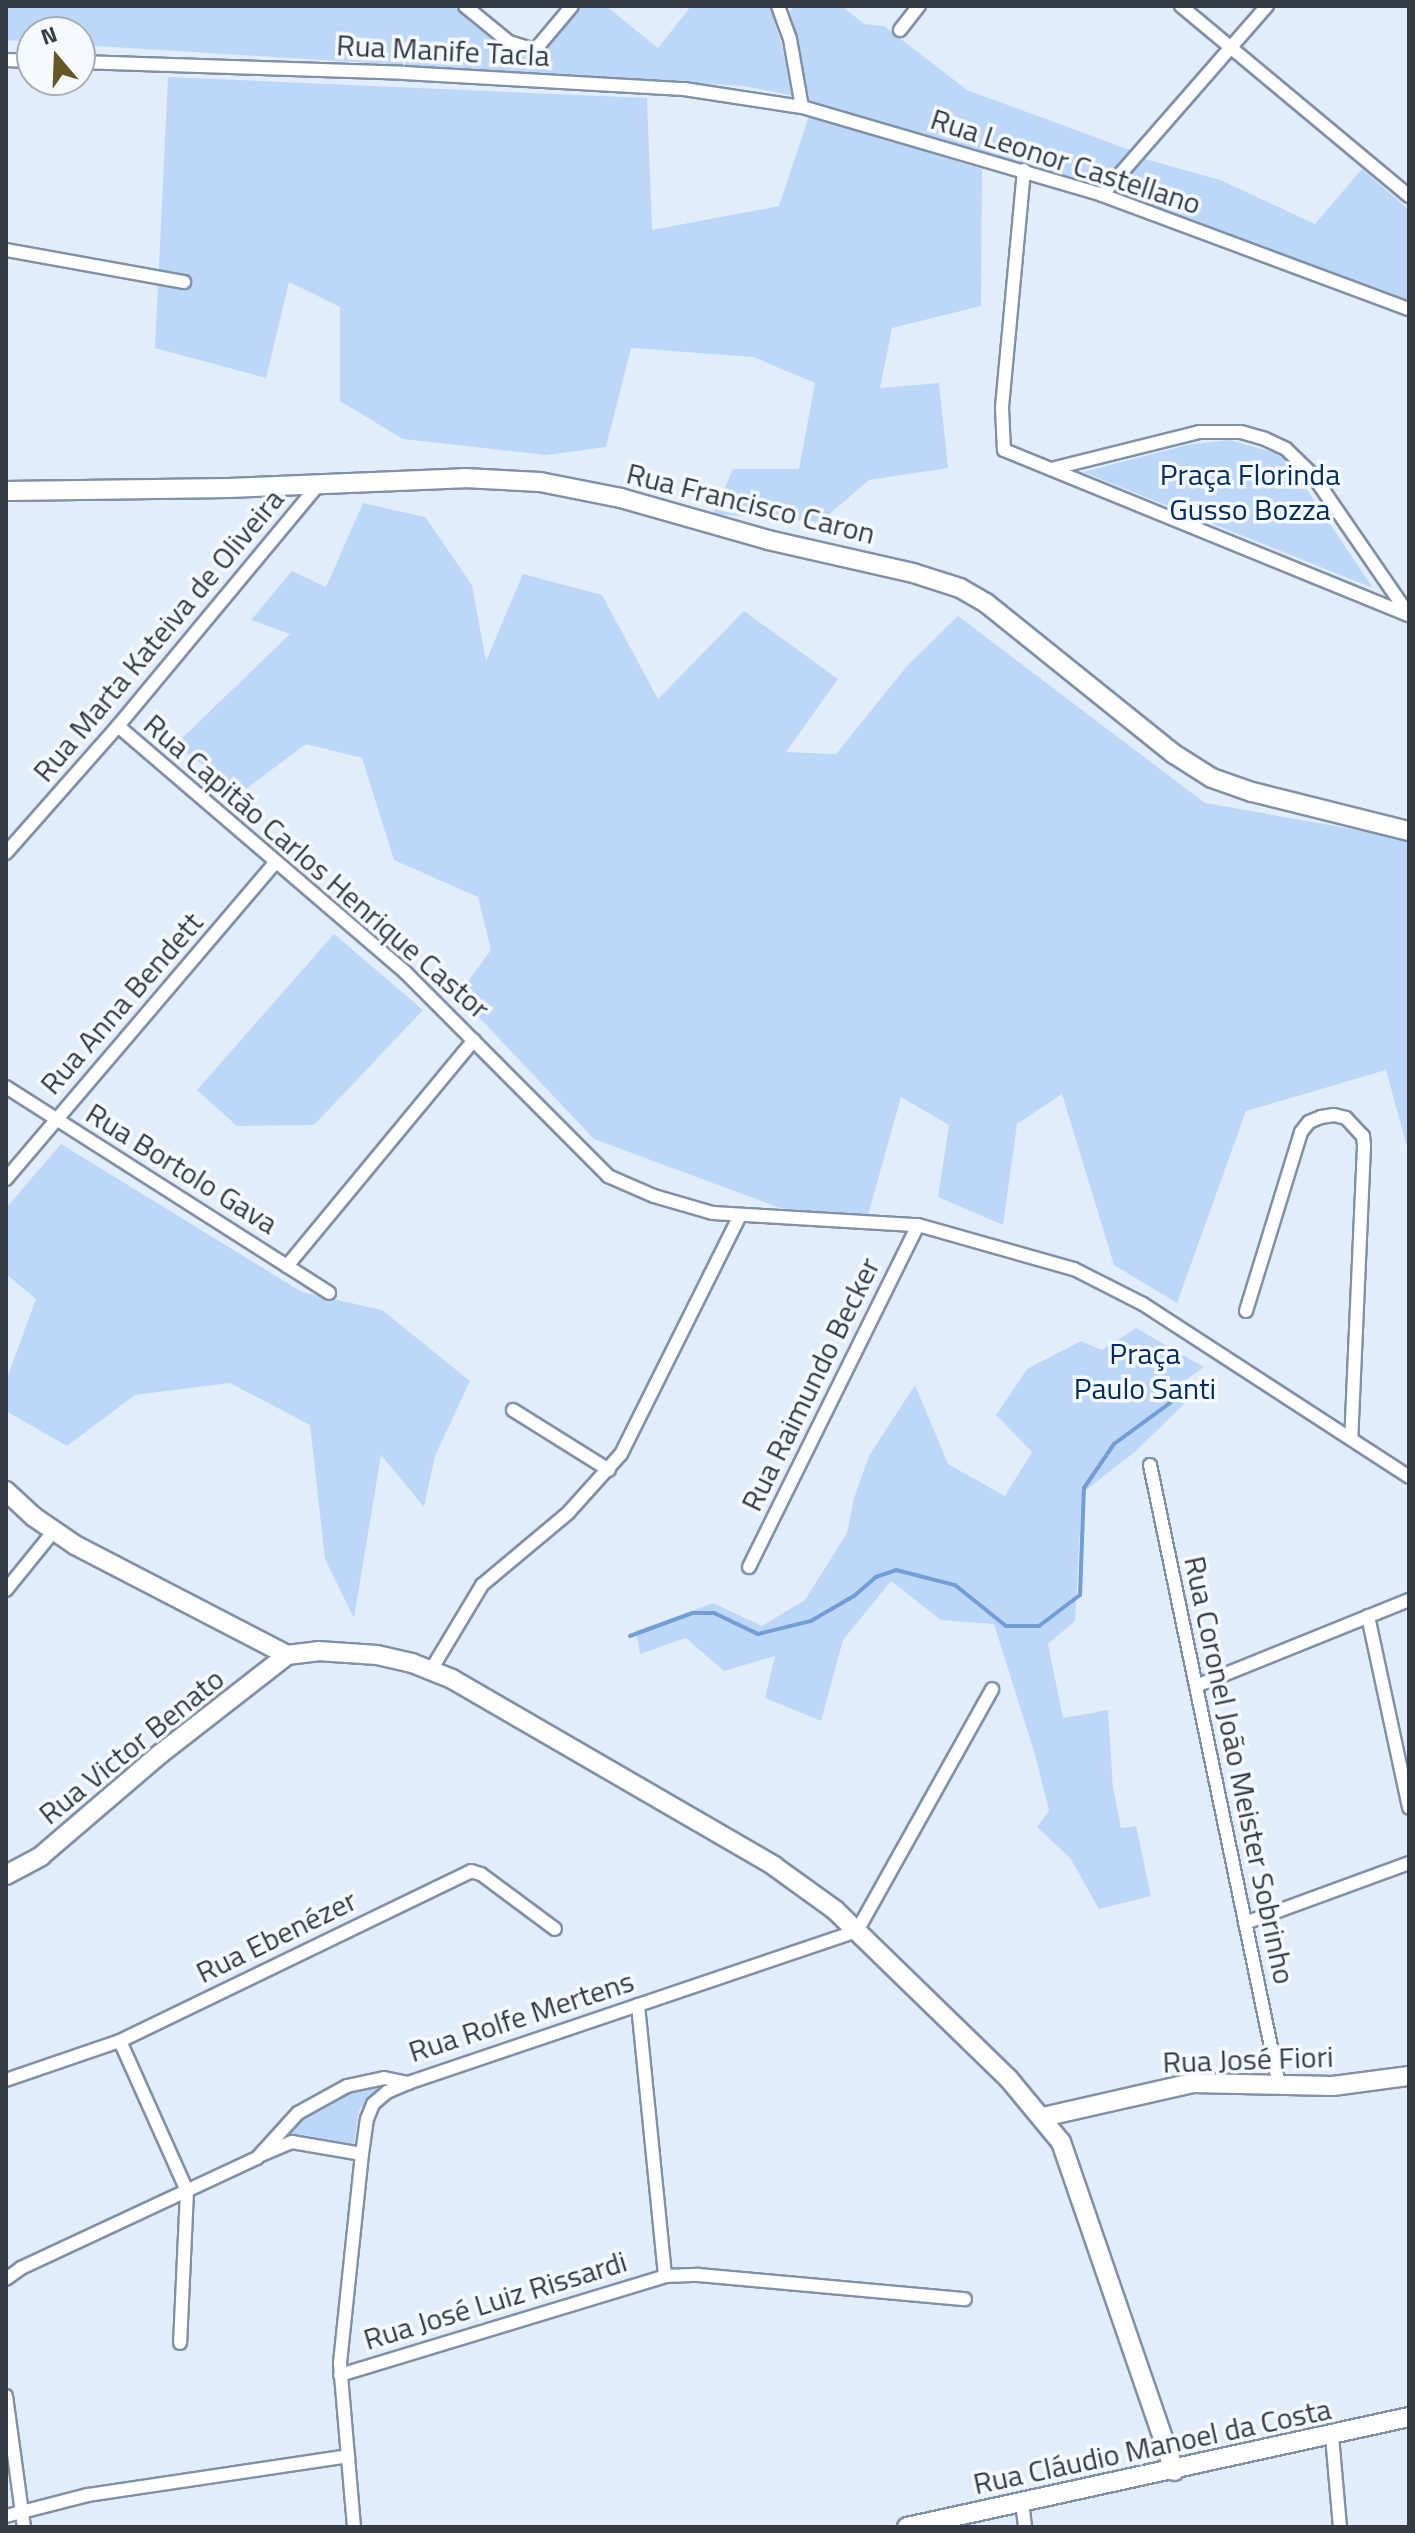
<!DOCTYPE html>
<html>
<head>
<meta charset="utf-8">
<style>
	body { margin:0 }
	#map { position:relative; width:1415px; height:2533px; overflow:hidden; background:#e2edfc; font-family:"Titillium Web",sans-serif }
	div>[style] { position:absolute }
	.green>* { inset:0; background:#bdd7f8 }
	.stream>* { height:4px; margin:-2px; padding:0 2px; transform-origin:2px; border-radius:2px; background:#729dd6 }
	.roads { filter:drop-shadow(2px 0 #8090a6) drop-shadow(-2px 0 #8090a6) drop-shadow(0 2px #8090a6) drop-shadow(0 -2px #8090a6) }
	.street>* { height:12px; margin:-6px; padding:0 6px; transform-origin:6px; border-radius:6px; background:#fff }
	.secondary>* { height:18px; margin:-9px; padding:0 9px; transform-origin:9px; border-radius:9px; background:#fff }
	span { translate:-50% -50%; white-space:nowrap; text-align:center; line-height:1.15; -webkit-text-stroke:7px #f6faff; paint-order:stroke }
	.street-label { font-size:30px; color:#343b45 }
	.park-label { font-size:30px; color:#012e61 }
	.frame { position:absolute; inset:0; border:8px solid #343b45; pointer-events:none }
	.north { position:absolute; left:16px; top:16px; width:80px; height:80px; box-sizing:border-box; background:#f6faff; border:2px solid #a8aeb5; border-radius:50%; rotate:341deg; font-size:22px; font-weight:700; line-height:32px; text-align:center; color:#343b45 }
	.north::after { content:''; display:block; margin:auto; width:28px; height:36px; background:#645825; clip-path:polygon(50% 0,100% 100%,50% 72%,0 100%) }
</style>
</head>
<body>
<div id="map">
	<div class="green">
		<i style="clip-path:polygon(6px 6px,453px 6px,504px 45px,534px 58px,580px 6px,606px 6px,658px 48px,691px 6px,770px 6px,785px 56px,791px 95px,742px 86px,80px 45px,80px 32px,32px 32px,32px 42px,6px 40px)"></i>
		<i style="clip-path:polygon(795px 6px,842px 6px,864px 24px,884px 26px,967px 90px,1130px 150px,1101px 186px,810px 102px,790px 11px)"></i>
		<i style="clip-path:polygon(168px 77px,647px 98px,652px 230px,779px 206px,809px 116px,982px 169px,981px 306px,892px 328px,880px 388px,939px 383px,948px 468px,869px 480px,820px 522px,713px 514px,733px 469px,799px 469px,815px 383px,753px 357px,631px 348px,606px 447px,546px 455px,403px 439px,340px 401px,340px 307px,289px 282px,266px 378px,155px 348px)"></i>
		<i style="clip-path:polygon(1145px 159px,1220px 180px,1315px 224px,1362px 169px,1409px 210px,1409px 302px,1116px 192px)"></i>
		<i style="clip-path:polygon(1229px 440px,1273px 452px,1287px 460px,1373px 588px,1083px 472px,1187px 445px)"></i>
		<i style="clip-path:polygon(363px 503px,425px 517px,472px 585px,486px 661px,523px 574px,602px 595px,658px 699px,744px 611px,838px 679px,786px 752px,836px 754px,907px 666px,958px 616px,1205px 803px,1409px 839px,1409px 1154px,1386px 1070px,1246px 1111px,1177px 1303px,1114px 1265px,1062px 1094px,1017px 1124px,1003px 1225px,938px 1197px,949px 1125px,901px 1097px,867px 1219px,780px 1208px,594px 1139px,458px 995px,491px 950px,478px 897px,394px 860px,362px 758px,306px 744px,242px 792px,175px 745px,290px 634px,251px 620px,292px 571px,326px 587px)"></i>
		<i style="clip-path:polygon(334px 934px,423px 1010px,314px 1125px,237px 1126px,197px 1090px)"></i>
		<i style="clip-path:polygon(61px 1144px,302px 1292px,382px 1310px,470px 1381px,435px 1456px,424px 1507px,381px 1455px,354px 1618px,325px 1559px,310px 1425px,230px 1383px,135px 1395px,67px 1446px,6px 1411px,6px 1381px,36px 1299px,6px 1274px,6px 1208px)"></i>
		<i style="clip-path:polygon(1136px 1328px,1204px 1367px,1183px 1382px,1187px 1401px,1136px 1451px,1082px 1493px,1075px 1621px,1048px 1644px,1063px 1718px,1108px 1710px,1113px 1787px,1121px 1828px,1136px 1826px,1151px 1896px,1099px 1909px,1070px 1858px,1037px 1827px,1049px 1811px,1035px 1755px,994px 1624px,941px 1620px,891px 1581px,843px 1640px,821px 1721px,765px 1698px,775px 1656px,724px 1671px,686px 1638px,640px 1654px,636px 1631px,713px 1603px,762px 1626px,805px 1600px,847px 1533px,854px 1498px,869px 1456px,915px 1385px,948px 1464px,1005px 1496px,1032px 1452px,996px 1415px,1027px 1369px,1081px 1341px,1102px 1350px)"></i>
		<i style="clip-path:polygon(374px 2084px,381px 2087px,359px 2110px,354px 2144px,299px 2134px,279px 2138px,309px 2112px,348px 2091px)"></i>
	</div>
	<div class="stream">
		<i style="left:630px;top:1636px;width:67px;rotate:-20.1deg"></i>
		<i style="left:693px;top:1613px;width:21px"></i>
		<i style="left:714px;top:1613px;width:49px;rotate:25.5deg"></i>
		<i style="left:758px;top:1634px;width:55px;rotate:-13.8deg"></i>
		<i style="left:811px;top:1621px;width:50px;rotate:-30.2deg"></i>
		<i style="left:854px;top:1596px;width:29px;rotate:-41deg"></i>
		<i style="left:876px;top:1577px;width:21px;rotate:-19deg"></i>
		<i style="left:896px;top:1570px;width:61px;rotate:14.3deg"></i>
		<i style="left:955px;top:1585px;width:65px;rotate:38.8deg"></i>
		<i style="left:1006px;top:1626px;width:33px"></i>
		<i style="left:1039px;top:1626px;width:51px;rotate:-37.1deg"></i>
		<i style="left:1080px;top:1595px;width:107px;rotate:-87.9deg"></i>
		<i style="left:1084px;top:1488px;width:53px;rotate:-55.7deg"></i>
		<i style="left:1114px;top:1444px;width:84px;rotate:-36.3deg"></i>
	</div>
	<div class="roads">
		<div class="street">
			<i style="left:465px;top:6px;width:57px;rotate:39.3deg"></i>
			<i style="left:509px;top:42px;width:27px;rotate:17deg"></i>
			<i style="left:535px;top:50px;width:57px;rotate:-49.9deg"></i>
			<i style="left:778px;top:6px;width:35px;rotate:70deg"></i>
			<i style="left:790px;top:39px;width:69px;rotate:80deg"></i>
			<i style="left:802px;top:107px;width:313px;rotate:16.3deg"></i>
			<i style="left:1102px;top:195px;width:327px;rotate:20.4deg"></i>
			<i style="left:1181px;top:6px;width:297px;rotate:39.8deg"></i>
			<i style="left:900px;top:30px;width:31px;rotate:-52deg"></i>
			<i style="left:6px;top:60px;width:26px;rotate:2deg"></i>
			<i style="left:80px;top:62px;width:324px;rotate:1.9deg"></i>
			<i style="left:404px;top:73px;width:280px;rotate:3.3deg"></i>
			<i style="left:684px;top:89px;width:119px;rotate:8.7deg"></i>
			<i style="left:1024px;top:170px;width:239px;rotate:95.3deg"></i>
			<i style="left:1002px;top:408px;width:42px;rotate:87.3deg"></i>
			<i style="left:1004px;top:450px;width:437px;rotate:22.2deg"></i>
			<i style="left:1102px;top:195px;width:251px;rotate:-48.9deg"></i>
			<i style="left:6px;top:250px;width:181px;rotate:10.2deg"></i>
			<i style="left:1051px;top:469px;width:153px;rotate:-14deg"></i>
			<i style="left:1199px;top:432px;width:42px"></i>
			<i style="left:1241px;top:432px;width:25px;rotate:16deg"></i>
			<i style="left:1265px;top:439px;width:23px;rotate:25deg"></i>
			<i style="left:1286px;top:449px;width:36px;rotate:44deg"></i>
			<i style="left:1312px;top:474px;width:171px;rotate:55.5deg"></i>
			<i style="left:118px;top:726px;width:378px;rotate:40.6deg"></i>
			<i style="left:405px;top:972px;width:288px;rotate:45.1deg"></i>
			<i style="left:608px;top:1176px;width:50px;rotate:23.5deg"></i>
			<i style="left:654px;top:1196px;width:61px;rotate:16.1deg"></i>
			<i style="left:713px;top:1213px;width:205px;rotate:3.4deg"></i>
			<i style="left:918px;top:1225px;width:162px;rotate:15.8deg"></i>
			<i style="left:1074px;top:1269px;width:77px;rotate:26.9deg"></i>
			<i style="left:1143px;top:1304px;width:317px;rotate:33deg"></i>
			<i style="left:6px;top:853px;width:169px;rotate:-48.6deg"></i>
			<i style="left:118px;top:726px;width:313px;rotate:-50.3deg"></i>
			<i style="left:6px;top:1087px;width:383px;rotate:32.5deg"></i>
			<i style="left:6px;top:1179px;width:416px;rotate:-49.6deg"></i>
			<i style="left:287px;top:1266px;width:293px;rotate:-50.4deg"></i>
			<i style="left:1246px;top:1311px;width:187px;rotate:-72.9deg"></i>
			<i style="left:1301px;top:1132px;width:13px;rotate:-51deg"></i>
			<i style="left:1309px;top:1122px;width:13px;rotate:-23deg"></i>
			<i style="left:1321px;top:1117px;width:13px;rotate:-9deg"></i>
			<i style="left:1334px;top:1115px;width:12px;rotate:14deg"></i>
			<i style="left:1346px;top:1118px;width:25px;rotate:47deg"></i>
			<i style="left:1363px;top:1136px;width:10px;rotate:84deg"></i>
			<i style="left:1364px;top:1146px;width:292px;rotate:92.5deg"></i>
			<i style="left:513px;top:1410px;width:113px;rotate:32deg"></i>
			<i style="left:1150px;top:1465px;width:633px;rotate:78.25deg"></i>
			<i style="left:749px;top:1567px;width:381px;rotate:-63.7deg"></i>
			<i style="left:6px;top:1590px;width:75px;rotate:-51deg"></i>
			<i style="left:1368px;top:1616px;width:196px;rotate:77.9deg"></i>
			<i style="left:431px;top:1670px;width:99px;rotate:-59deg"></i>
			<i style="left:482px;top:1585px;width:112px;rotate:-39.9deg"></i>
			<i style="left:568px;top:1513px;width:79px;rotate:-48.1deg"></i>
			<i style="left:621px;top:1454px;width:265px;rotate:-63.5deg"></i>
			<i style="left:1196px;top:1686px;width:230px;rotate:-22deg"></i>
			<i style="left:1245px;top:1923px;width:175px;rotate:-20.1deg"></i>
			<i style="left:638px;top:2005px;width:272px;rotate:84.3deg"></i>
			<i style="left:120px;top:2041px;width:164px;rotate:65.9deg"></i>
			<i style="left:187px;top:2191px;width:152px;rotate:92.6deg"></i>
			<i style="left:6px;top:2080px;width:120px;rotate:-18.9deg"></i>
			<i style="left:120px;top:2041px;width:390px;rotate:-25.8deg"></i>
			<i style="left:471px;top:1871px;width:10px;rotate:17deg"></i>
			<i style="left:481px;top:1874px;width:92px;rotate:36.6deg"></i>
			<i style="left:261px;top:2155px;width:34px;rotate:-23deg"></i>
			<i style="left:292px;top:2142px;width:71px;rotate:9.7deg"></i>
			<i style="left:6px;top:2279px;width:19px;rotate:-36deg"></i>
			<i style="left:21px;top:2268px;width:260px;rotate:-25deg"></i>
			<i style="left:257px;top:2158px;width:61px;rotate:-47.7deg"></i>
			<i style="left:298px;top:2113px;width:56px;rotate:-28.9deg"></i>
			<i style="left:347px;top:2086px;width:38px;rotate:-12deg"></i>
			<i style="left:384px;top:2078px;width:25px;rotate:12deg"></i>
			<i style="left:408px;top:2083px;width:474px;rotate:-18.7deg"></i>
			<i style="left:857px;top:1931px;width:277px;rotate:-60.8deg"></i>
			<i style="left:340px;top:2375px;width:340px;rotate:-16.9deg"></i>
			<i style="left:665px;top:2276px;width:34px;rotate:-2deg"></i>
			<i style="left:699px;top:2275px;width:267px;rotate:5.2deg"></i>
			<i style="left:6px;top:2396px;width:132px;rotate:82.2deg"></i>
			<i style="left:1332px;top:2436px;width:91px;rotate:85deg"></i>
			<i style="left:1022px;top:2502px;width:25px;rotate:83deg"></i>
			<i style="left:6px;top:2516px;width:85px;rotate:-14.4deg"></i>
			<i style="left:88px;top:2495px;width:263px;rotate:-8.5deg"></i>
			<i style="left:354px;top:2527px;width:165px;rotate:-94.9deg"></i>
			<i style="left:340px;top:2363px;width:210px;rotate:-84deg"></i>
			<i style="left:362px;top:2154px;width:35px;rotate:-82deg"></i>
			<i style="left:367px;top:2119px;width:16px;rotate:-68deg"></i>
			<i style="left:373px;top:2104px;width:18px;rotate:-41deg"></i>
			<i style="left:387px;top:2092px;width:23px;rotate:-23deg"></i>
		</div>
		<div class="secondary">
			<i style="left:6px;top:491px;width:223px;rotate:-0.8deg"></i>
			<i style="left:229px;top:488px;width:235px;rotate:-2.4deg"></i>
			<i style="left:464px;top:478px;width:76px;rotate:3deg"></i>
			<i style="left:540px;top:482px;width:83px;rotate:11.2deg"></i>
			<i style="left:621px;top:498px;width:153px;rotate:15.9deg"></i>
			<i style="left:768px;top:540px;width:149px;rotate:12.8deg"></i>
			<i style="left:913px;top:573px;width:49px;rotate:17.7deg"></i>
			<i style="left:960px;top:588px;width:30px;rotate:30deg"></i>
			<i style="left:986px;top:603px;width:241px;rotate:38.8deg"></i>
			<i style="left:1174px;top:754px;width:45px;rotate:32.3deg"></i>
			<i style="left:1212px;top:778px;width:42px;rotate:19.3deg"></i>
			<i style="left:1252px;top:792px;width:162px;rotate:14deg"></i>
			<i style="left:6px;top:1491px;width:38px;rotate:43deg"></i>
			<i style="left:34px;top:1517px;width:50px;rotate:34.3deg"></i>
			<i style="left:75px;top:1545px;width:239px;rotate:27.4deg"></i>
			<i style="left:287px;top:1655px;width:31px;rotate:-7deg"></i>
			<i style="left:318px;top:1651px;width:59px;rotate:3.9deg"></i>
			<i style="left:377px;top:1655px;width:36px;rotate:13deg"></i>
			<i style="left:412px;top:1663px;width:43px;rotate:21.8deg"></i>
			<i style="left:452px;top:1679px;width:372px;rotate:30.1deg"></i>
			<i style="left:774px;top:1866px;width:75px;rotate:35.8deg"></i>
			<i style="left:835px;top:1910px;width:241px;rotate:44.2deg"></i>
			<i style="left:1008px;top:2078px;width:83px;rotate:50.4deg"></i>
			<i style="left:1061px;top:2142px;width:348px;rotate:71deg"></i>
			<i style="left:6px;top:1875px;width:40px;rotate:-28deg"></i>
			<i style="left:41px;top:1856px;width:157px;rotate:-40.6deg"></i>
			<i style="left:160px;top:1754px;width:161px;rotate:-37.9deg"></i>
			<i style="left:1043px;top:2117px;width:154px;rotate:-12.8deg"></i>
			<i style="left:1193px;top:2083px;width:140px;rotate:1.2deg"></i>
			<i style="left:1333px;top:2086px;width:77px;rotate:-7.5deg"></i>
			<i style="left:907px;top:2527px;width:514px;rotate:-12.36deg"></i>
		</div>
	</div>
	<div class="street-label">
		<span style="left:443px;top:50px;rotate:3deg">Rua Manife Tacla</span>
		<span style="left:1066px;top:161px;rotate:18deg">Rua Leonor Castellano</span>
		<span style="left:751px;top:503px;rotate:14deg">Rua Francisco Caron</span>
		<span style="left:158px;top:635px;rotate:-50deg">Rua Marta Kateiva de Oliveira</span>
		<span style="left:317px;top:866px;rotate:41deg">Rua Capitão Carlos Henrique Castor</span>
		<span style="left:121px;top:1003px;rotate:-49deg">Rua Anna Bendett</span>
		<span style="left:182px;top:1168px;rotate:32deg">Rua Bortolo Gava</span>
		<span style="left:810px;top:1384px;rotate:-64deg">Rua Raimundo Becker</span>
		<span style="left:131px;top:1746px;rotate:-39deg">Rua Victor Benato</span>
		<span style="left:1240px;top:1770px;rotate:78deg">Rua Coronel João Meister Sobrinho</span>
		<span style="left:276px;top:1936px;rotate:-26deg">Rua Ebenézer</span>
		<span style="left:521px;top:2016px;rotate:-18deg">Rua Rolfe Mertens</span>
		<span style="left:1248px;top:2059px;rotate:-2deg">Rua José Fiori</span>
		<span style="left:495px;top:2300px;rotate:-17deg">Rua José Luiz Rissardi</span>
		<span style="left:1152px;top:2446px;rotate:-12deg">Rua Cláudio Manoel da Costa</span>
	</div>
	<div class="park-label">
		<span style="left:1250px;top:491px">Praça Florinda<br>Gusso Bozza</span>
		<span style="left:1145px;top:1370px">Praça<br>Paulo Santi</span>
	</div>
	<div class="frame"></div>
	<div class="north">N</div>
</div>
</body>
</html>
